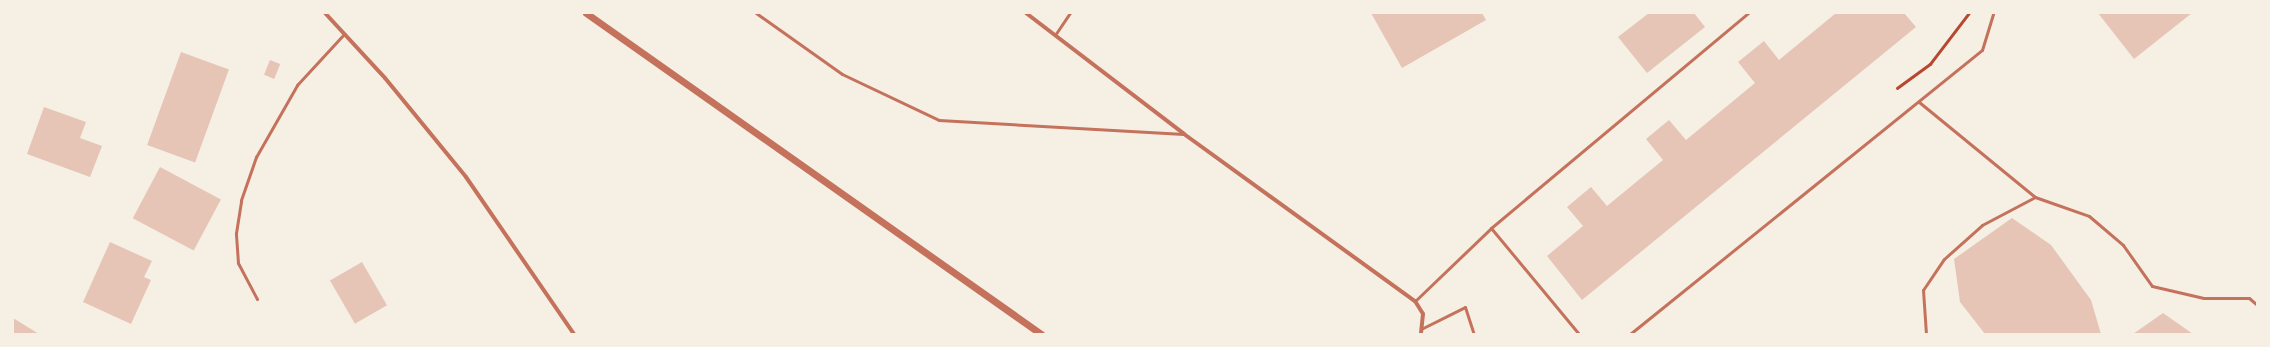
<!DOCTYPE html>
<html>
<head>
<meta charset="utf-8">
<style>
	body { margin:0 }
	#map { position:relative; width:2270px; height:347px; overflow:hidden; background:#f6efe4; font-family:Georgia,serif }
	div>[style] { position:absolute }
	.building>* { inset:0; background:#e6c5b7; transform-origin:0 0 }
	.path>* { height:2.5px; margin:-1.25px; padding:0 1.25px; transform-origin:1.25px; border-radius:1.25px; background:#b5482f }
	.service>* { height:3px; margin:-1.5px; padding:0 1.5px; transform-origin:1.5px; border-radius:1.5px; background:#c5725c }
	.minor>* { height:4px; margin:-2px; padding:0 2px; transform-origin:2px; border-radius:2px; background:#c5725c }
	.tertiary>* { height:7px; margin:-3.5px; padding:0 3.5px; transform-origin:3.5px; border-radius:3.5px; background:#c5725c }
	span { translate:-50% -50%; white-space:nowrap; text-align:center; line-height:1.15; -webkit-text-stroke:4px #f6efe4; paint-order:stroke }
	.frame { position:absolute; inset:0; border:14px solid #f6efe4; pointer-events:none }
</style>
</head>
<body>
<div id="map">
	<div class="building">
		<i style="clip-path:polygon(1371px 13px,1482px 13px,1486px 20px,1402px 68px)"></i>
		<i style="clip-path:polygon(1649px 13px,1694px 13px,1705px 27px,1647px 73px,1618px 37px)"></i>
		<i style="clip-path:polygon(1836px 13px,1904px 13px,1916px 27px,1582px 300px,1547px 256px,1583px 226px,1567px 207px,1591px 187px,1607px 206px,1663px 160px,1646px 139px,1669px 120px,1686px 140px,1755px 83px,1738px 62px,1764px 41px,1779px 60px)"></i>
		<i style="clip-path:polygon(2098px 13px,2192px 13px,2134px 59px)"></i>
		<i style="left:181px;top:52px;width:51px;height:99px;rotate:20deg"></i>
		<i style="left:270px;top:60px;width:11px;height:16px;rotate:22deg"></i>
		<i style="clip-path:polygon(44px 107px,86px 122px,80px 138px,102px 146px,90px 177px,27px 154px)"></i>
		<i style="left:160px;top:167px;width:69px;height:58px;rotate:28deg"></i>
		<i style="clip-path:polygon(2012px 218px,2051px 245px,2091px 300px,2101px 334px,1985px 334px,1960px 302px,1954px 259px)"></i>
		<i style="clip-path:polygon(110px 242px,152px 261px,144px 277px,151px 280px,131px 324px,83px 302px)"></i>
		<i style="left:362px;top:262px;width:50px;height:37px;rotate:60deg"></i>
		<i style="clip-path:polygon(2163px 313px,2193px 334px,2133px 334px)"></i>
		<i style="clip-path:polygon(13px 318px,39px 334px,13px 334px)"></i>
	</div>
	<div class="path">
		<i style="left:1897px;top:88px;width:41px;rotate:-36deg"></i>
		<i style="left:1930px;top:64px;width:64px;rotate:-52.6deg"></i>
	</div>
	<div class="service">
		<i style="left:756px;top:13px;width:105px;rotate:35.3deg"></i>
		<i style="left:842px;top:74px;width:107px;rotate:25.4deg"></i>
		<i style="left:939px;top:120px;width:245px;rotate:3.3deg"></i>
		<i style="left:1055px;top:35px;width:27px;rotate:-56deg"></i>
		<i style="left:1919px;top:102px;width:150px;rotate:39.3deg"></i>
		<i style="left:2035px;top:197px;width:57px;rotate:19.4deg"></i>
		<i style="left:2089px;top:216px;width:45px;rotate:40.5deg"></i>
		<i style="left:2123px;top:245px;width:50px;rotate:54.7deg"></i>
		<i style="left:2152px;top:286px;width:53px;rotate:13deg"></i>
		<i style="left:2204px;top:298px;width:45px"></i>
		<i style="left:2249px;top:298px;width:11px;rotate:41deg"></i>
		<i style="left:1491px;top:228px;width:138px;rotate:50.3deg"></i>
		<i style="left:257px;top:299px;width:41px;rotate:-117.8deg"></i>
		<i style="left:238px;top:263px;width:30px;rotate:-94deg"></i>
		<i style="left:236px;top:233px;width:33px;rotate:-81deg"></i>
		<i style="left:241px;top:200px;width:46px;rotate:-70.8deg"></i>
		<i style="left:256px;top:157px;width:83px;rotate:-60.3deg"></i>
		<i style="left:297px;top:85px;width:69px;rotate:-47.3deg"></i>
		<i style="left:1415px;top:301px;width:105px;rotate:-43.8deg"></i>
		<i style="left:1491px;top:228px;width:335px;rotate:-39.9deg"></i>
		<i style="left:1421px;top:329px;width:49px;rotate:-26.6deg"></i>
		<i style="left:1465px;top:307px;width:28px;rotate:72deg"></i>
		<i style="left:1630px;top:334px;width:452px;rotate:-38.9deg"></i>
		<i style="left:1982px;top:50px;width:39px;rotate:-73deg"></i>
		<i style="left:1926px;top:334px;width:44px;rotate:-93.9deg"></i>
		<i style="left:1923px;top:290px;width:37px;rotate:-56deg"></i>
		<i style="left:1944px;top:259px;width:51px;rotate:-41.8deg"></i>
		<i style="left:1982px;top:225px;width:60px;rotate:-27.8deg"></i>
	</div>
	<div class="minor">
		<i style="left:325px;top:13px;width:88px;rotate:47.3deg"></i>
		<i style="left:385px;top:78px;width:128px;rotate:50.7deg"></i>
		<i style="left:466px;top:177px;width:191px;rotate:55.5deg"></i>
		<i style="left:1026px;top:13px;width:199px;rotate:37.4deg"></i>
		<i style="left:1184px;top:134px;width:285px;rotate:35.9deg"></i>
		<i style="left:1415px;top:301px;width:15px;rotate:58deg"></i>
		<i style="left:1423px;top:314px;width:20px;rotate:96deg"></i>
	</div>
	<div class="tertiary">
		<i style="left:586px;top:13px;width:557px;rotate:35.2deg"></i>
	</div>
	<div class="frame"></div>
</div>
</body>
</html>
